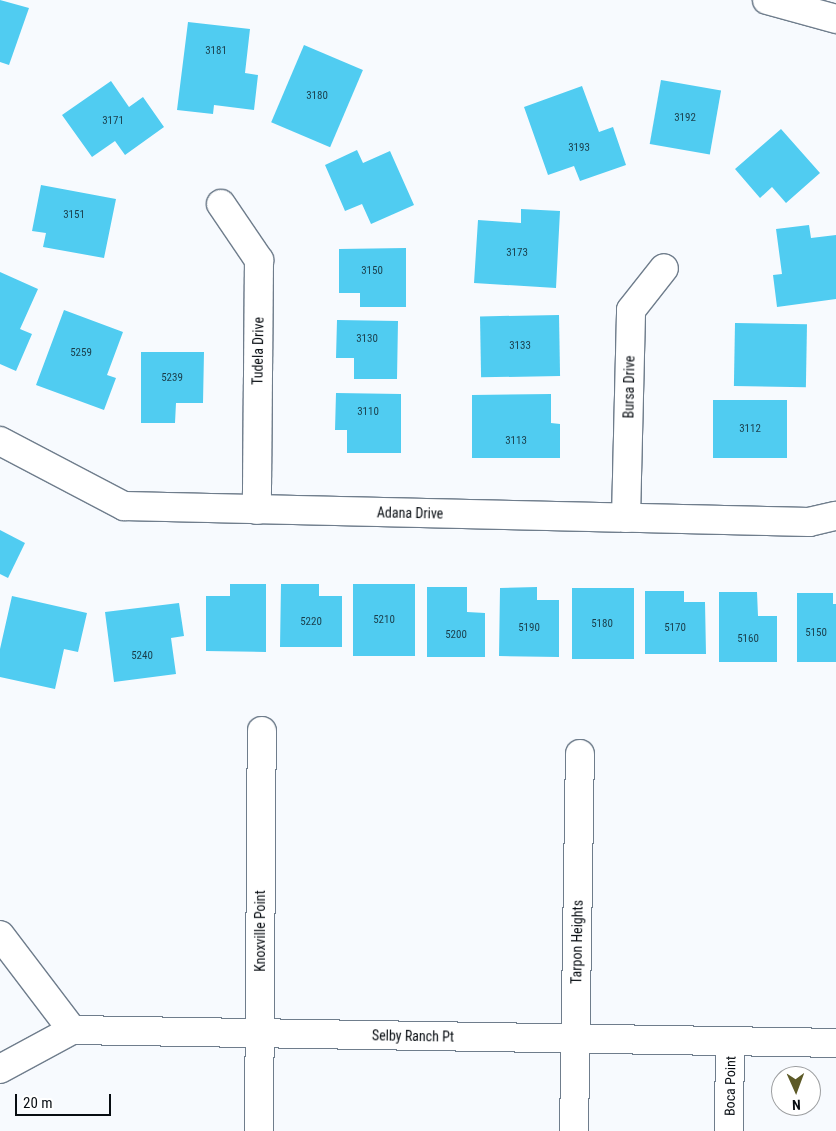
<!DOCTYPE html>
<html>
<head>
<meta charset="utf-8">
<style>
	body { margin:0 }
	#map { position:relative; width:836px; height:1131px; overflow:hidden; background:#f7fafe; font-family:"Roboto Condensed",sans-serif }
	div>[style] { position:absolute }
	.building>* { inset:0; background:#50ccf1; transform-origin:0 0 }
	.roads { filter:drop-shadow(1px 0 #6f7d8c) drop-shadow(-1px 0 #6f7d8c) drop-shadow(0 1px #6f7d8c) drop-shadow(0 -1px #6f7d8c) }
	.minor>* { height:28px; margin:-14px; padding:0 14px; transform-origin:14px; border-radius:14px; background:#fff }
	span { translate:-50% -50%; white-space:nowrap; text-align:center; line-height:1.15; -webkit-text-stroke:5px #fff; paint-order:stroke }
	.number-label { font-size:11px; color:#1a3d4a }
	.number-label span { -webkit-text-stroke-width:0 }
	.street-label { font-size:14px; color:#080d12 }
	.north { position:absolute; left:771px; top:1066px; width:50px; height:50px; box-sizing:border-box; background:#fff; border:1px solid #9c9ea0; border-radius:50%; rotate:178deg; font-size:14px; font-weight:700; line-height:20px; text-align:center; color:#080d12 }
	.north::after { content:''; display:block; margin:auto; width:18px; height:22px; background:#5d5a27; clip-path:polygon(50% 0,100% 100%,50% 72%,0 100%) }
	.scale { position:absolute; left:15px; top:1094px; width:96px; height:22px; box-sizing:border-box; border:2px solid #080d12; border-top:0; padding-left:6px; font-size:15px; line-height:18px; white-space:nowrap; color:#080d12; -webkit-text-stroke:4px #fff; paint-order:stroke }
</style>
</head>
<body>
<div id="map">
	<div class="building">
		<i style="clip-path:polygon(0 0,29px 8px,9px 65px,0 62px)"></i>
		<i style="clip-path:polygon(188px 22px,250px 29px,245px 73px,258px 75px,254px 110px,214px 105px,213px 114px,177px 110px)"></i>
		<i style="left:304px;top:45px;width:64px;height:84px;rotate:23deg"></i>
		<i style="left:661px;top:80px;width:61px;height:65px;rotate:10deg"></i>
		<i style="clip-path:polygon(111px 81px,129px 107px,143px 97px,164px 127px,125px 155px,115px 141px,92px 157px,62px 115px)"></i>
		<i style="clip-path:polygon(582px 86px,599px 132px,613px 127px,626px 165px,580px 181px,574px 166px,548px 175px,524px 107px)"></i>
		<i style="clip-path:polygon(781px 129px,820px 173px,786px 203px,772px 187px,760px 198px,735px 169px)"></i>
		<i style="clip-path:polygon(357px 150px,363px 163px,390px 151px,414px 205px,371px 224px,362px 204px,345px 211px,325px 165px)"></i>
		<i style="clip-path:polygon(41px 185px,116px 199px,104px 258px,43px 247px,46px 233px,32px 231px)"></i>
		<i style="clip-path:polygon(521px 209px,560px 211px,556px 288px,474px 283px,478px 220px,521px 223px)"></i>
		<i style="clip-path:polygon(809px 225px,811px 238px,836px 235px,836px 299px,777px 307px,773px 275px,782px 274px,776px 229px)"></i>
		<i style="clip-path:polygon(406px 248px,406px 307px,360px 307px,360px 293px,339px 293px,339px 249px)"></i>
		<i style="clip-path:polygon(0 272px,38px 289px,20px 329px,32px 334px,16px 371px,0 364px)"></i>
		<i style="clip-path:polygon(64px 310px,123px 332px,107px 375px,116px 378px,104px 410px,36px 385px)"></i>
		<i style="left:559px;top:315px;width:61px;height:79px;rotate:89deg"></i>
		<i style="clip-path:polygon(337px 320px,398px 321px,397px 379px,354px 379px,354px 358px,336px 358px)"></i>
		<i style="left:735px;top:323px;width:72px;height:63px;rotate:1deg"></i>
		<i style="clip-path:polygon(141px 352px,204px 352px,203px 403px,176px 403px,175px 423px,141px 423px)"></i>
		<i style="clip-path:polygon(336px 393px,401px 394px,401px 453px,347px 453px,347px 430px,335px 430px)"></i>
		<i style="clip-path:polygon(551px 394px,551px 423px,560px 424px,560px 458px,472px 458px,472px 395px)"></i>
		<i style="left:713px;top:400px;width:74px;height:58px"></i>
		<i style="clip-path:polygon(0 530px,25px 543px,8px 578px,0 574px)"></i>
		<i style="clip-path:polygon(230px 584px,266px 584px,266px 652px,206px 651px,206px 596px,230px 596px)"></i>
		<i style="clip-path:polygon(281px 584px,319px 584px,319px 596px,342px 596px,342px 647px,280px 647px)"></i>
		<i style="left:353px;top:584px;width:62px;height:72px"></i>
		<i style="clip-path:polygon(427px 587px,467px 587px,467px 612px,485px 613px,485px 657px,427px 657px)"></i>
		<i style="clip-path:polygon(537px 587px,537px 600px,559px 600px,559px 657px,499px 656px,500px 588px)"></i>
		<i style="left:572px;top:588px;width:62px;height:71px"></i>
		<i style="clip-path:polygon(645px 591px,684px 591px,684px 602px,705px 602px,706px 654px,645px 654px)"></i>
		<i style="clip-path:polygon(719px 592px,757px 592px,758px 616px,777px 616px,777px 662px,719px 662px)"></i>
		<i style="clip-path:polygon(797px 593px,833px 593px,833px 604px,836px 604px,836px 662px,797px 662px)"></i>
		<i style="clip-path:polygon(12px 596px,87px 613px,78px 652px,64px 649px,55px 689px,0 677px,0 649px)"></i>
		<i style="clip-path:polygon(179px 603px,184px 636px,171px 638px,176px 674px,114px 682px,105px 612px)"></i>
	</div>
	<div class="roads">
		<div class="minor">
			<i style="left:767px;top:0;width:72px;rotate:15.4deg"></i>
			<i style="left:221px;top:204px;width:68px;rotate:55.8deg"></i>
			<i style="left:259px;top:260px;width:250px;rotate:90.5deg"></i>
			<i style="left:0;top:441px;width:140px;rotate:27.7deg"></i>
			<i style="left:124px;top:506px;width:685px;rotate:1.34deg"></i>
			<i style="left:809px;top:522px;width:28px;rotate:-13deg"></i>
			<i style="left:626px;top:518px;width:208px;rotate:-88.6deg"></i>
			<i style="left:631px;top:310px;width:53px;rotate:-51.8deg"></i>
			<i style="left:0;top:935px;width:119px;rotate:52.8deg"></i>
			<i style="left:0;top:1069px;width:82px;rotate:-28.4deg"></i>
			<i style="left:72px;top:1030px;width:764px;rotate:0.97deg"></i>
			<i style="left:259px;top:1131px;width:400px;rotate:-89.6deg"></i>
			<i style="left:574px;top:1131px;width:377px;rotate:-89.1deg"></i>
			<i style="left:729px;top:1131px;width:90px;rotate:-89.4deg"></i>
		</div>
	</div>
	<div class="number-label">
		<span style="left:216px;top:51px">3181</span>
		<span style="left:317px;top:96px">3180</span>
		<span style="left:685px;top:118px">3192</span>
		<span style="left:113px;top:121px">3171</span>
		<span style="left:579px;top:148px">3193</span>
		<span style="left:74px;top:215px">3151</span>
		<span style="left:517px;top:253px">3173</span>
		<span style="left:372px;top:271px">3150</span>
		<span style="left:367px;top:339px">3130</span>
		<span style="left:520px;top:346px">3133</span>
		<span style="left:81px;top:353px">5259</span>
		<span style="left:172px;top:378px">5239</span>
		<span style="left:368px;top:412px">3110</span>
		<span style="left:750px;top:429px">3112</span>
		<span style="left:516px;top:441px">3113</span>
		<span style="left:384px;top:620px">5210</span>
		<span style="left:311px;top:622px">5220</span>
		<span style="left:602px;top:624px">5180</span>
		<span style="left:529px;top:628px">5190</span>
		<span style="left:675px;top:628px">5170</span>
		<span style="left:816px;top:633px">5150</span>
		<span style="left:456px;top:635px">5200</span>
		<span style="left:748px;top:639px">5160</span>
		<span style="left:142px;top:656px">5240</span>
	</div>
	<div class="street-label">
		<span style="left:258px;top:351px;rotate:-89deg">Tudela Drive</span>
		<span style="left:629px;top:387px;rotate:-89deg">Bursa Drive</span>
		<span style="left:410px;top:513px;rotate:1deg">Adana Drive</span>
		<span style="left:260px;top:931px;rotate:-90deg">Knoxville Point</span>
		<span style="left:577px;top:942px;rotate:-89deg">Tarpon Heights</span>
		<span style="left:413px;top:1036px;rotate:1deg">Selby Ranch Pt</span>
		<span style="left:730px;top:1086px;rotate:-89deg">Boca Point</span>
	</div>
	<div class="north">N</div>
	<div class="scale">20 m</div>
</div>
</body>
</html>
